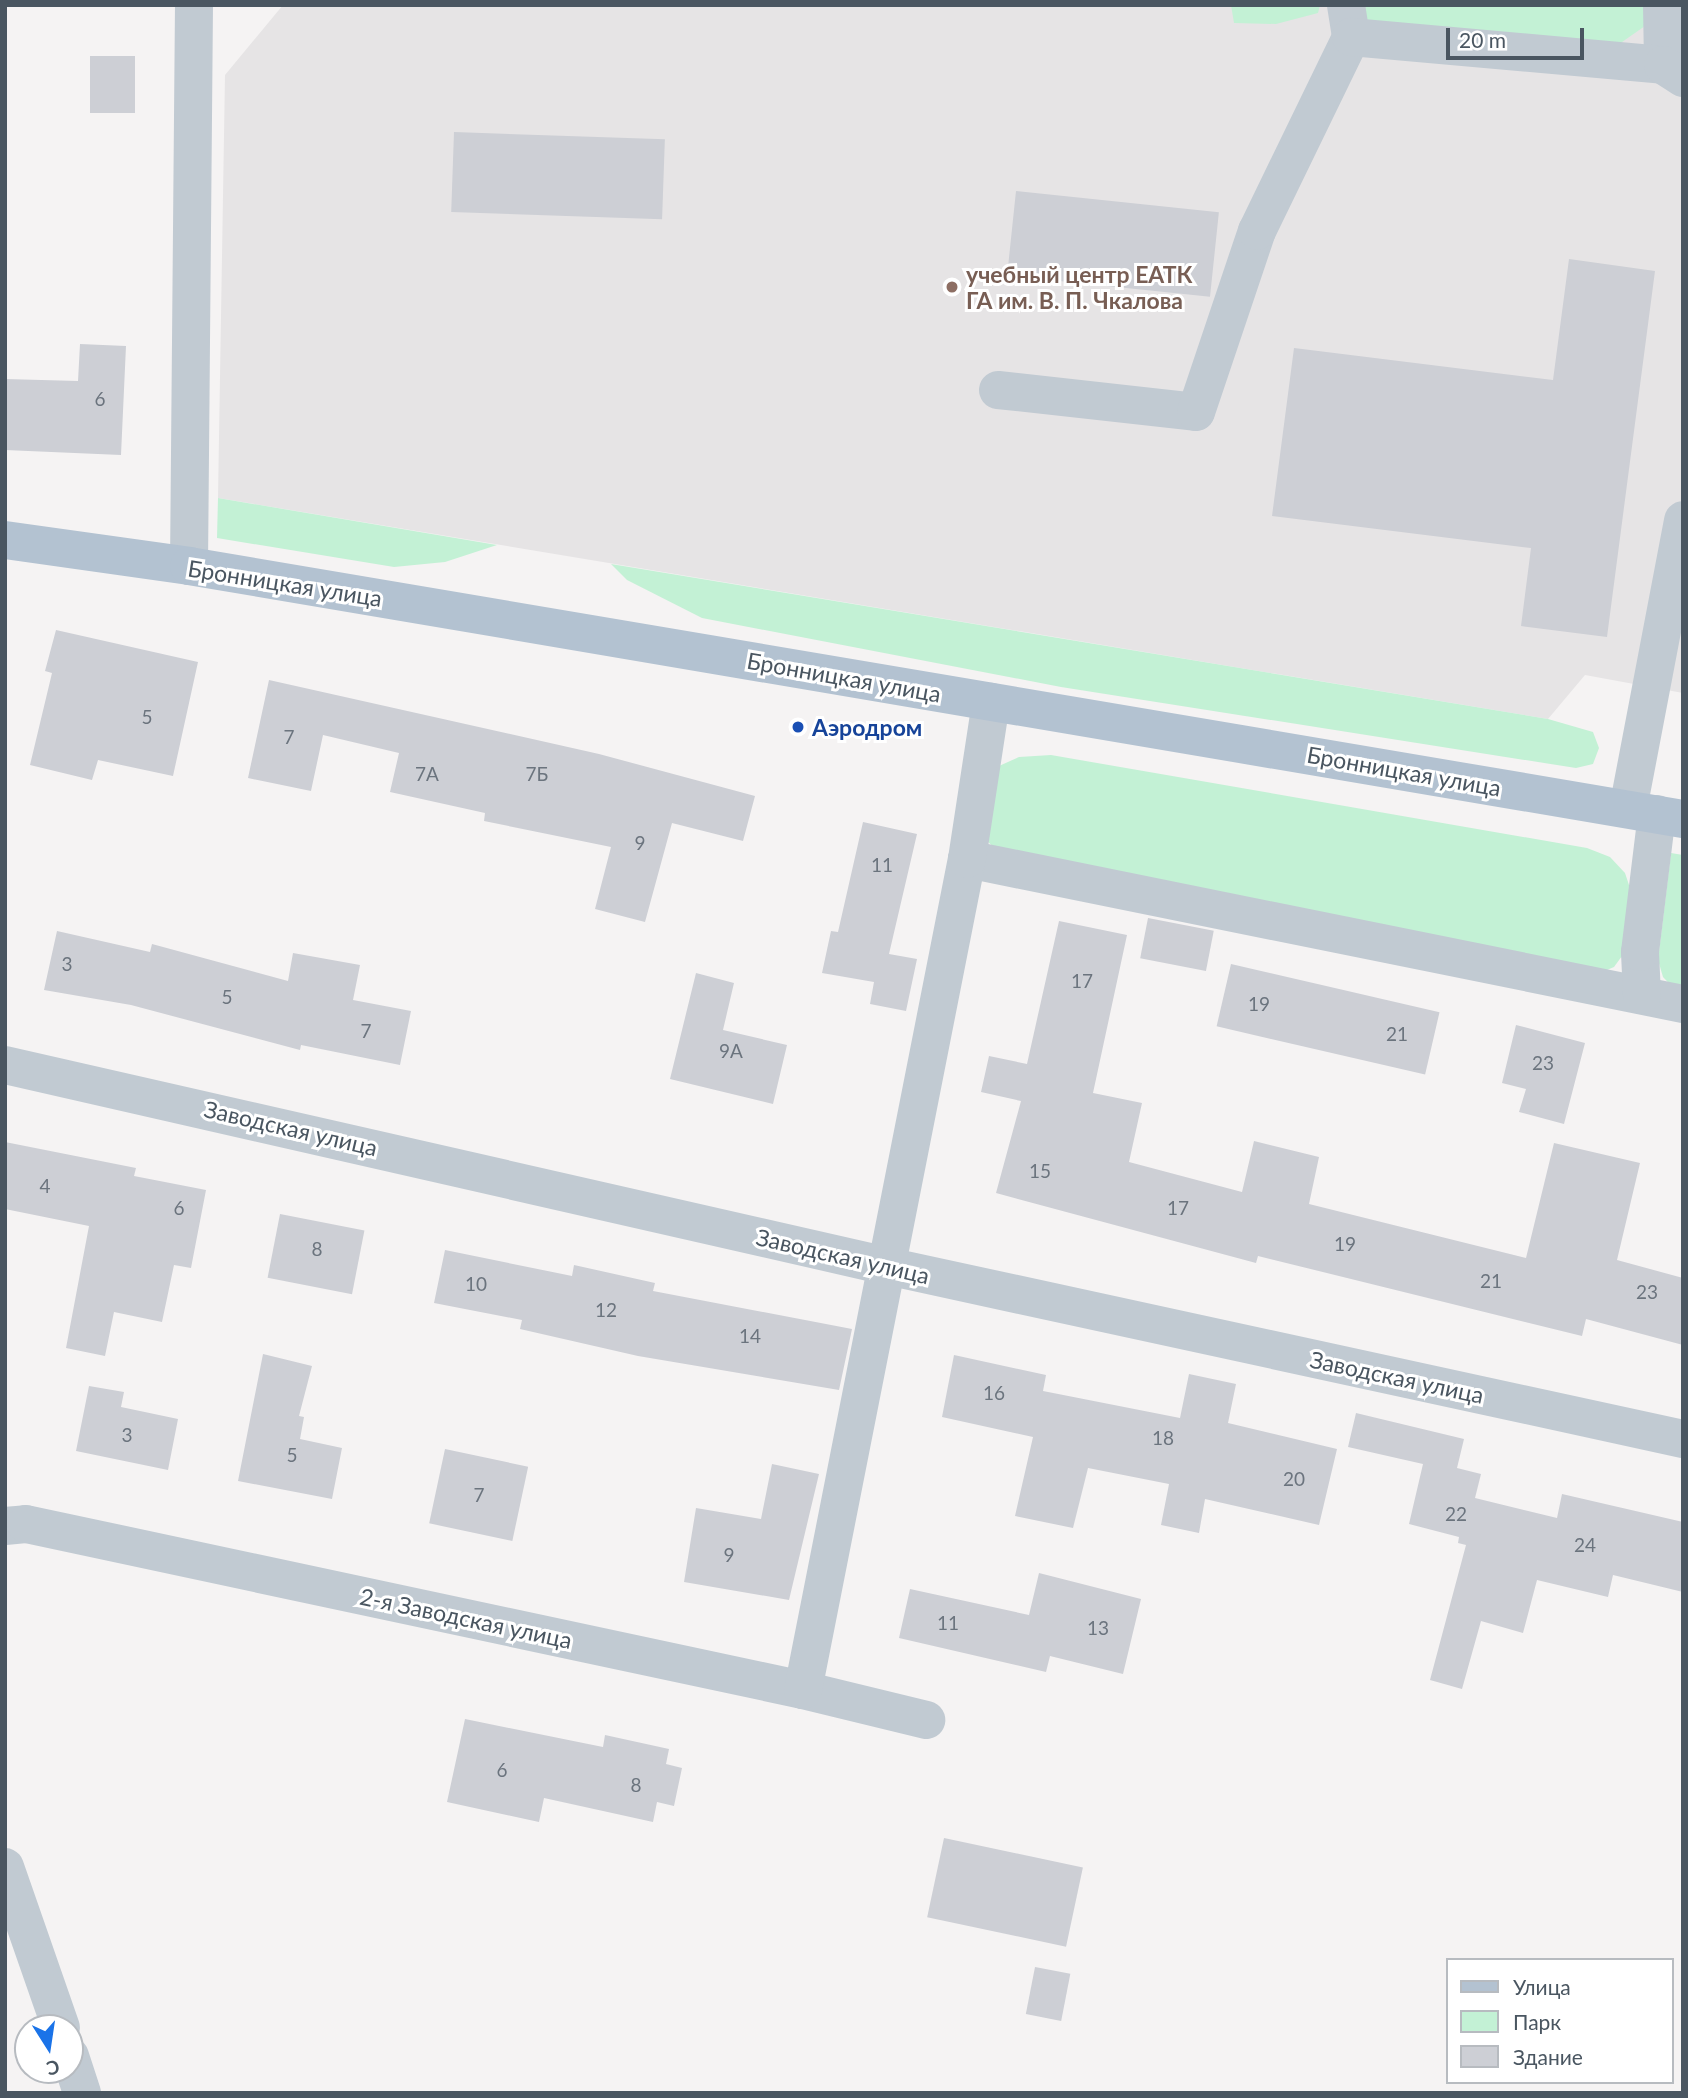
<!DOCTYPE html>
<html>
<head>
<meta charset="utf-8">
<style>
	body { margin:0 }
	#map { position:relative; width:1688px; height:2098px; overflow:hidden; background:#f5f3f3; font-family:Lato,sans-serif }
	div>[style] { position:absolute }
	.education>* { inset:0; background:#e6e4e5 }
	.green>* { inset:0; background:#c3f1d5 }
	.building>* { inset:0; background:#cdcfd5; transform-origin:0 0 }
	.minor>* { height:38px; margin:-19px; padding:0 19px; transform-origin:19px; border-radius:19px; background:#c1cad2 }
	.major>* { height:38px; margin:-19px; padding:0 19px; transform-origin:19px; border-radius:19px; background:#b3c2d1 }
	.dots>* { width:19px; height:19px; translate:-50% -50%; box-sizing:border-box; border:4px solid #fff; border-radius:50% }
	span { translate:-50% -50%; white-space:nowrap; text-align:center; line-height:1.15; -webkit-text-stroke:6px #fff; paint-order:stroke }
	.number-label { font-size:19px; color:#6b747e }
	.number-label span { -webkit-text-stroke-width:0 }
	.education-label { font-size:23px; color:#785e54; font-weight:700 }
	.left { translate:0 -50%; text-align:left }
	.street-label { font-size:23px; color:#4a5661 }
	.transit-label { font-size:23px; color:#164399; font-weight:700 }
	.frame { position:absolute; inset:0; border:7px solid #4a5661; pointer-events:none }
	.legend { position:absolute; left:1446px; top:1958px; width:228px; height:126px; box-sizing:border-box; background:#fff; border:2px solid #b7bbc0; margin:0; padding:9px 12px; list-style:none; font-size:21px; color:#4a5661 }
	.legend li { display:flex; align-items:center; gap:14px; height:35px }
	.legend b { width:35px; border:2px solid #b7bbc0 }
	.north { position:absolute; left:14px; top:2014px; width:70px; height:70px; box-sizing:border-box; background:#fff; border:2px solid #b7bbc0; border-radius:50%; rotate:168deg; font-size:19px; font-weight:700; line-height:28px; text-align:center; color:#4a5661 }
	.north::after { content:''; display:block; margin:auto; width:24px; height:32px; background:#1a73e8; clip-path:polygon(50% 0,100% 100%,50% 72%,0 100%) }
	.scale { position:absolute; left:1446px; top:28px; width:138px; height:32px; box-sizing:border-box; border:4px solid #4a5661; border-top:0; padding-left:9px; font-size:21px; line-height:24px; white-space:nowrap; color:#4a5661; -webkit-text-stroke:5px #fff; paint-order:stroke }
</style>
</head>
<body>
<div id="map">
	<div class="education">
		<i style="clip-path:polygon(283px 5px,1683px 5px,1683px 693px,1585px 675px,1548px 719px,218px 498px,225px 75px)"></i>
	</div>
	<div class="green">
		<i style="clip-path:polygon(1231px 5px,1320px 5px,1318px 13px,1276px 24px,1234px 23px)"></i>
		<i style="clip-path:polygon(1357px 5px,1648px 5px,1645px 26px,1612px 49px,1370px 23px)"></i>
		<i style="clip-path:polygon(218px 498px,497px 545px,445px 562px,394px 567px,217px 538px)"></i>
		<i style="clip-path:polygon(611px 564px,1548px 719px,1593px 732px,1599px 748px,1593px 764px,1576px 768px,1061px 687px,702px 618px,627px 580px)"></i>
		<i style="clip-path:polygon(1051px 755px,1587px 848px,1610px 857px,1625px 873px,1631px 891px,1622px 956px,1614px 967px,1595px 975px,1003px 856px,986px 840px,999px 766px,1019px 757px)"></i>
		<i style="clip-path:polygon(1671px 853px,1683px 855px,1683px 998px,1663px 977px,1658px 960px)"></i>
	</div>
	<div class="building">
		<i style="left:135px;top:56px;width:57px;height:45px;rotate:90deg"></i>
		<i style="left:454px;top:132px;width:211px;height:80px;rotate:2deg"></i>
		<i style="left:1016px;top:191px;width:204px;height:85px;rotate:6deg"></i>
		<i style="clip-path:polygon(1569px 259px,1655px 271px,1607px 637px,1521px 626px,1531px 548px,1272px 516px,1294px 348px,1553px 380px)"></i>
		<i style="clip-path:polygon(80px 344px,126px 346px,121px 455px,5px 450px,5px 379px,78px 381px)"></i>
		<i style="clip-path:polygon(56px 630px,198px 662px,173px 776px,98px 760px,92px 780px,30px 765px,52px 673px,45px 671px)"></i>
		<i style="clip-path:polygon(269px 680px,599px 754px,755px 796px,743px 841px,672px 823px,645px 922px,595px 909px,611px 847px,484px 821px,485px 813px,390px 792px,399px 753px,323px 735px,311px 791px,248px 778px)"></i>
		<i style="clip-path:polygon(863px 822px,917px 834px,889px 954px,917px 959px,906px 1011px,870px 1004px,874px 982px,822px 973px,831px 931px,838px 932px)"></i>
		<i style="left:1148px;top:918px;width:67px;height:41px;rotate:11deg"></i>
		<i style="clip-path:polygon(1059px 921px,1127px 935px,1093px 1093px,1142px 1103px,1129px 1162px,1242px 1192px,1254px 1141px,1319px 1157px,1309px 1204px,1526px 1258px,1554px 1143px,1640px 1163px,1617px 1260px,1683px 1278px,1683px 1345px,1586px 1319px,1582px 1336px,1258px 1256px,1256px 1263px,996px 1193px,1021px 1101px,981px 1092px,989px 1056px,1027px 1064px)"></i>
		<i style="clip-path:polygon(57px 931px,150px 952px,152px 944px,288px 981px,293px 953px,360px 965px,353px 1000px,411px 1011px,400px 1065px,301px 1045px,300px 1050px,131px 1005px,44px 990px)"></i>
		<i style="left:1231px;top:964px;width:214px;height:64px;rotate:13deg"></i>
		<i style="clip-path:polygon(696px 973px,734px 983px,723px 1030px,787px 1045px,773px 1104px,670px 1079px)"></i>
		<i style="clip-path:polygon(1516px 1025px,1585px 1043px,1564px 1124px,1519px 1112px,1526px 1089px,1502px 1083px)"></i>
		<i style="clip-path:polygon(5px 1142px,136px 1168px,134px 1176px,206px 1190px,191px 1268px,174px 1265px,162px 1322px,114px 1312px,105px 1356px,66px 1348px,89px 1226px,5px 1209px)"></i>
		<i style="left:280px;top:1214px;width:86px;height:65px;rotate:11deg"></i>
		<i style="clip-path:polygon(445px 1250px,572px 1276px,574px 1265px,655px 1283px,653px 1291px,852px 1329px,839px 1390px,638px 1356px,520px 1329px,522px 1320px,434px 1303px)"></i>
		<i style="clip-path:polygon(263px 1354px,312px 1366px,299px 1416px,304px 1417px,300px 1439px,342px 1448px,332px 1499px,238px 1481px)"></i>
		<i style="clip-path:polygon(954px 1355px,1046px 1375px,1043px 1391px,1180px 1418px,1189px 1374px,1236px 1384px,1228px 1423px,1337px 1449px,1319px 1525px,1205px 1499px,1199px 1533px,1161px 1525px,1169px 1484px,1088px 1468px,1073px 1528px,1015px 1516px,1033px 1437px,942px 1417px)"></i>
		<i style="clip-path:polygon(89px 1386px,124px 1392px,121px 1407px,178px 1419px,168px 1470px,76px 1451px)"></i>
		<i style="clip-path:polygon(1356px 1413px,1464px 1439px,1457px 1468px,1481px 1474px,1475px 1498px,1557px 1518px,1562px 1494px,1683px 1522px,1683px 1592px,1613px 1575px,1608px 1597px,1537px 1580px,1523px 1633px,1481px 1621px,1462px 1689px,1430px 1680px,1466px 1545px,1458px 1543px,1459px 1537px,1409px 1524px,1423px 1464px,1348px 1447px)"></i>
		<i style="left:445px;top:1449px;width:85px;height:76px;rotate:12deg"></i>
		<i style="clip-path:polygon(772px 1464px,819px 1474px,789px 1600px,684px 1582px,696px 1508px,761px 1519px)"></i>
		<i style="clip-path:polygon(1039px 1573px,1141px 1599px,1123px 1674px,1050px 1656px,1046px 1672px,899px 1638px,910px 1589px,1029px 1615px)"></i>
		<i style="clip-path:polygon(465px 1719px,603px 1747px,605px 1735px,669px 1749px,666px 1764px,682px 1768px,674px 1806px,657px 1802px,653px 1822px,544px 1798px,539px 1822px,447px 1802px)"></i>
		<i style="left:944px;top:1838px;width:142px;height:81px;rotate:12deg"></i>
		<i style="left:1035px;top:1967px;width:36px;height:48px;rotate:11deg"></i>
	</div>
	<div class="minor">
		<i style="left:1346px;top:5px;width:32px;rotate:81deg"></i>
		<i style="left:1662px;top:5px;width:60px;rotate:89deg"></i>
		<i style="left:998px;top:390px;width:199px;rotate:6.3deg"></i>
		<i style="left:1196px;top:412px;width:191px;rotate:-71.4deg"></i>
		<i style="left:1257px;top:231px;width:216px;rotate:-64.1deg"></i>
		<i style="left:1351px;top:37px;width:313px;rotate:5.1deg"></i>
		<i style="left:1663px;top:65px;width:24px;rotate:33deg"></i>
		<i style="left:189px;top:566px;width:561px;rotate:-89.49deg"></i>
		<i style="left:1628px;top:809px;width:294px;rotate:-79.2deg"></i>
		<i style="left:967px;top:859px;width:731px;rotate:11.45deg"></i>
		<i style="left:1642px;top:995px;width:43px;rotate:-92.7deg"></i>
		<i style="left:1640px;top:952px;width:139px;rotate:-83deg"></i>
		<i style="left:5px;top:1065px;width:905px;rotate:12.84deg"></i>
		<i style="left:887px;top:1266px;width:815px;rotate:12.26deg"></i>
		<i style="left:5px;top:1526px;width:21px;rotate:-5deg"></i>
		<i style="left:26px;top:1524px;width:795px;rotate:12.06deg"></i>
		<i style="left:803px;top:1690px;width:127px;rotate:13.7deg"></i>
		<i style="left:803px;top:1690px;width:847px;rotate:-78.84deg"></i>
		<i style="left:967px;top:859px;width:159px;rotate:-81.3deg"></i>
		<i style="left:5px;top:1867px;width:170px;rotate:70.8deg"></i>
		<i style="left:70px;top:2056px;width:39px;rotate:72deg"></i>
	</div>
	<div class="major">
		<i style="left:5px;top:540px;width:186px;rotate:8deg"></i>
		<i style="left:189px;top:566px;width:1515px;rotate:9.61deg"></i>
	</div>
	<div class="dots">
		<i style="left:952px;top:287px;background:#8d6e63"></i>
		<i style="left:798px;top:727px;background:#1a4fb4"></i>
	</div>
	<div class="number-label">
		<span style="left:100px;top:399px">6</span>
		<span style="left:147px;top:717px">5</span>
		<span style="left:289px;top:737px">7</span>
		<span style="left:427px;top:774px">7А</span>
		<span style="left:537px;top:774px">7Б</span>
		<span style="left:640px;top:843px">9</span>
		<span style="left:882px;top:865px">11</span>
		<span style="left:67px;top:964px">3</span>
		<span style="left:1082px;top:981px">17</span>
		<span style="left:227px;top:997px">5</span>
		<span style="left:1259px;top:1004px">19</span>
		<span style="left:366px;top:1031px">7</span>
		<span style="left:1397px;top:1034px">21</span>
		<span style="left:731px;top:1051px">9А</span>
		<span style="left:1543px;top:1063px">23</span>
		<span style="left:1040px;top:1171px">15</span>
		<span style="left:45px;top:1186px">4</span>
		<span style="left:179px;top:1208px">6</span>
		<span style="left:1178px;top:1208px">17</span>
		<span style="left:1345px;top:1244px">19</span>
		<span style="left:317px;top:1249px">8</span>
		<span style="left:1491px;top:1281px">21</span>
		<span style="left:476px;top:1284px">10</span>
		<span style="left:1647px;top:1292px">23</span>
		<span style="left:606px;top:1310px">12</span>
		<span style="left:750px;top:1336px">14</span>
		<span style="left:994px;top:1393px">16</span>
		<span style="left:127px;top:1435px">3</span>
		<span style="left:1163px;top:1438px">18</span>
		<span style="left:292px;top:1455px">5</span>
		<span style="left:1294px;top:1479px">20</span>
		<span style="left:479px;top:1495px">7</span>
		<span style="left:1456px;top:1514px">22</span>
		<span style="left:1585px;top:1545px">24</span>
		<span style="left:729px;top:1555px">9</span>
		<span style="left:948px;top:1623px">11</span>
		<span style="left:1098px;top:1628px">13</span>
		<span style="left:502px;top:1770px">6</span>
		<span style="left:636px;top:1785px">8</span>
	</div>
	<div class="education-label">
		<span class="left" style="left:966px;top:287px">учебный центр ЕАТК<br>ГА им. В. П. Чкалова</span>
	</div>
	<div class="street-label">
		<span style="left:285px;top:583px;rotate:9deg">Бронницкая улица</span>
		<span style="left:844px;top:677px;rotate:10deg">Бронницкая улица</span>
		<span style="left:1404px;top:771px;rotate:10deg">Бронницкая улица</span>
		<span style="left:291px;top:1128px;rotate:13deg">Заводская улица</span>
		<span style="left:843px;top:1256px;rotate:13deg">Заводская улица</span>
		<span style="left:1397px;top:1377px;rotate:12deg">Заводская улица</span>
		<span style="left:466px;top:1618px;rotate:12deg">2-я Заводская улица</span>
	</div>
	<div class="transit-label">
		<span class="left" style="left:812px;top:727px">Аэродром</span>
	</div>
	<div class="frame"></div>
	<ul class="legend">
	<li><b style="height:9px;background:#b3c2d1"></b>Улица</li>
	<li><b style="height:19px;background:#c3f1d5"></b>Парк</li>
	<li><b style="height:19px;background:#cdcfd5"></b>Здание</li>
	</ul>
	<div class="north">С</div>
	<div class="scale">20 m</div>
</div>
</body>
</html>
